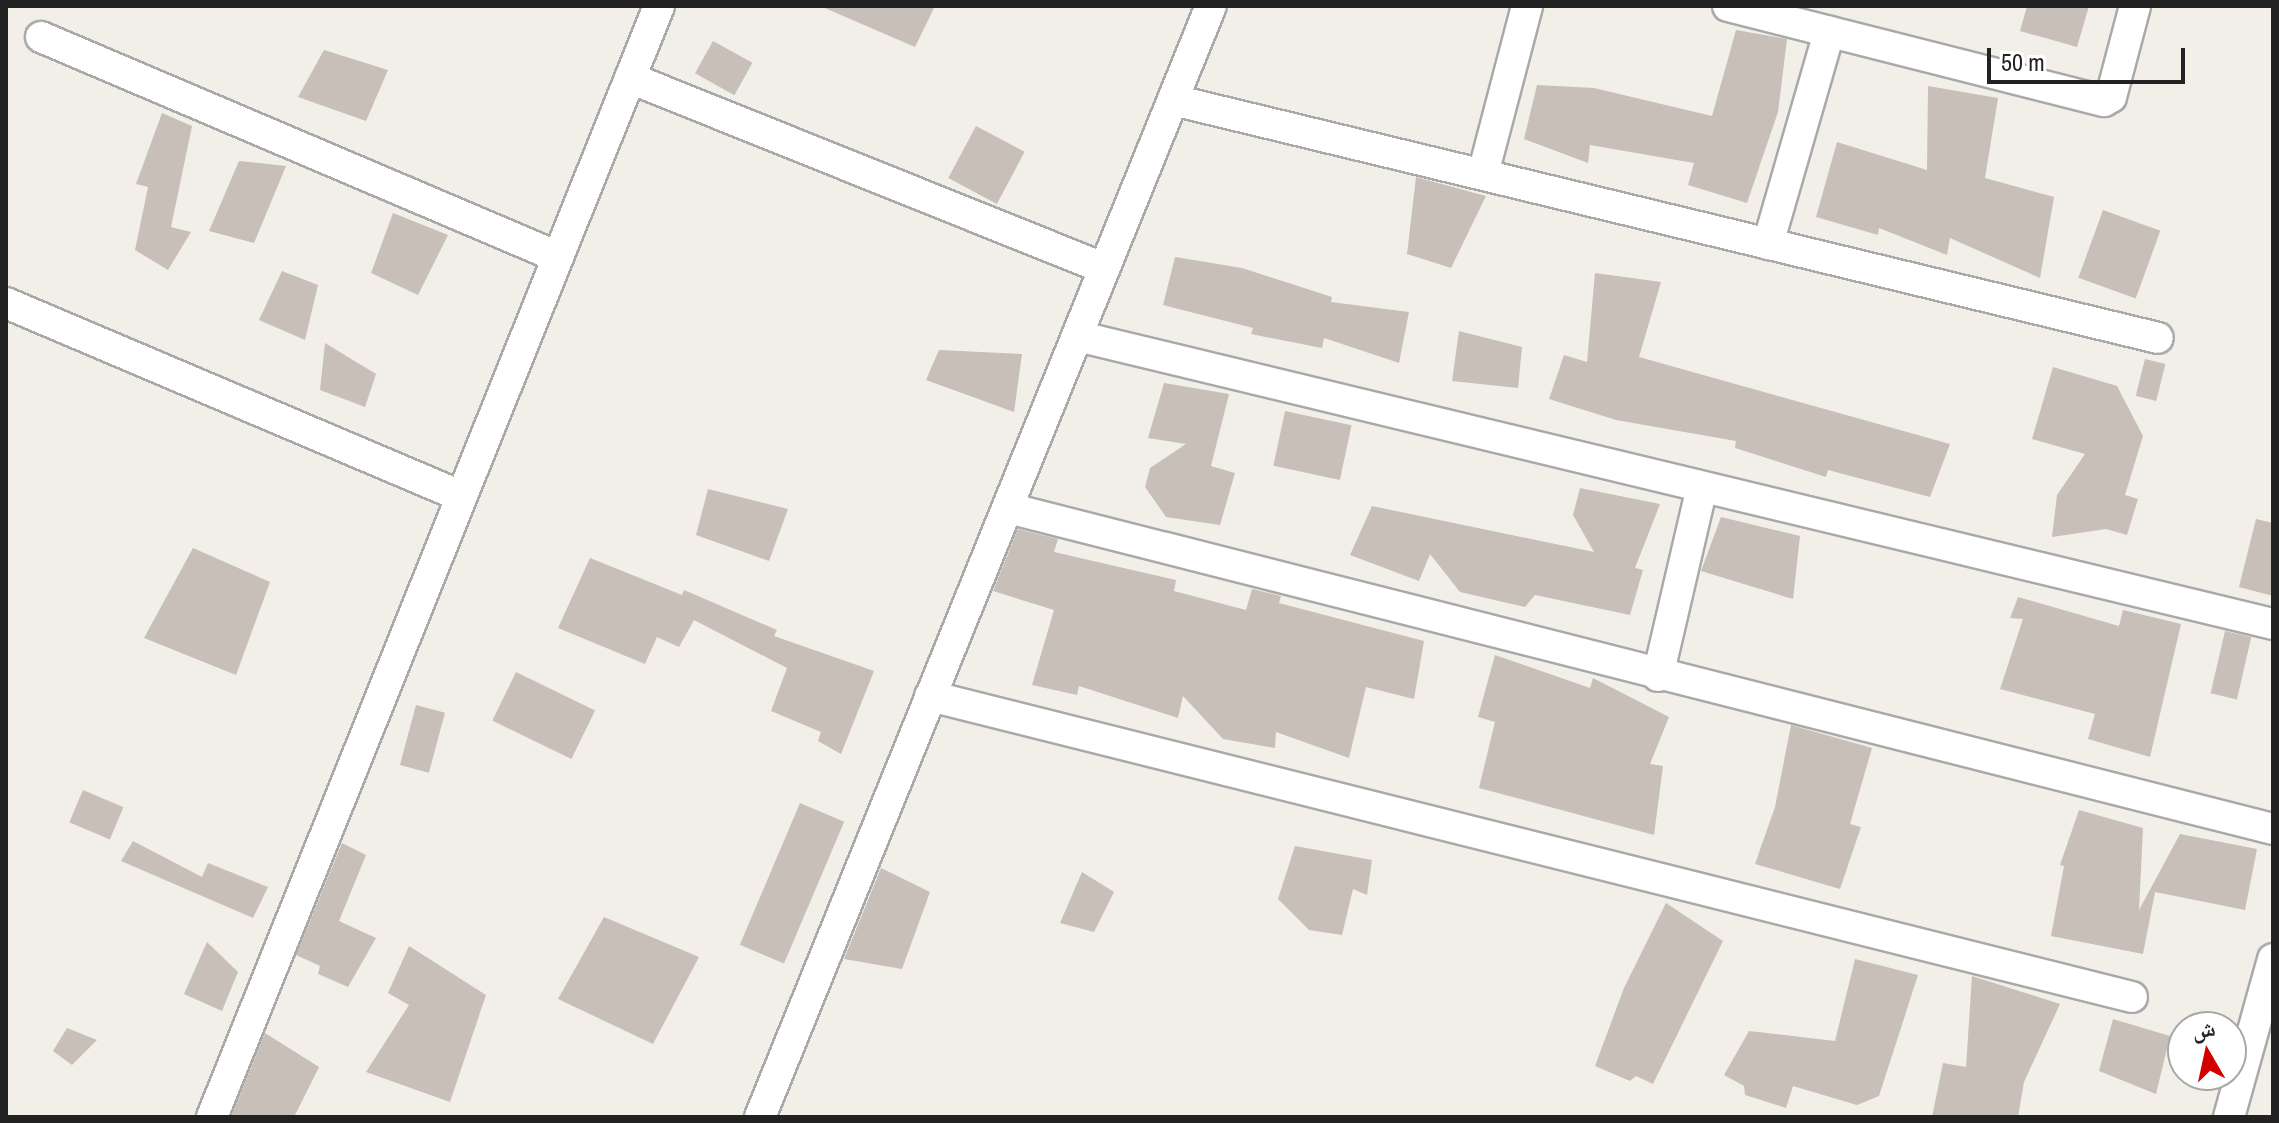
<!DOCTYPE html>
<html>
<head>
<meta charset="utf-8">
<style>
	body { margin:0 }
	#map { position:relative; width:2279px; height:1123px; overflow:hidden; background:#f2efe9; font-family:"Archivo Narrow","Noto Naskh Arabic",sans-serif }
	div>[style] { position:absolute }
	.building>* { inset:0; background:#c7bfb8; transform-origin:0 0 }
	.roads { filter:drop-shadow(2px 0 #a9a9a9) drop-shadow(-2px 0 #a9a9a9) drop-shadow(0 2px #a9a9a9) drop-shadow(0 -2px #a9a9a9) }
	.street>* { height:30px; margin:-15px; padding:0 15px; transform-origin:15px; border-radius:15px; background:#fff }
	span { translate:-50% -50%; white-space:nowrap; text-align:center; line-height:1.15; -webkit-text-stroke:7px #fff; paint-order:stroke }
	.frame { position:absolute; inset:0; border:8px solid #222; pointer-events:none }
	.north { position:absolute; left:2167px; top:1011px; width:80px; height:80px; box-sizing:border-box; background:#fff; border:2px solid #a7a7a7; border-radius:50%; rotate:351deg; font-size:22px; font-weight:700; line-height:32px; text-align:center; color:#222 }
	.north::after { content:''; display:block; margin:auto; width:28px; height:36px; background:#d40000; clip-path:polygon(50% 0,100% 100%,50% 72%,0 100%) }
	.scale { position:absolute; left:1987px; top:48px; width:198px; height:36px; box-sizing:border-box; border:4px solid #222; border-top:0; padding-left:10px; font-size:24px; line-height:28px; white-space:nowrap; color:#222; -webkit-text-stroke:6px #fff; paint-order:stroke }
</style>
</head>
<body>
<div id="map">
	<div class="building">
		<i style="clip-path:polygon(820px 6px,935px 6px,915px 47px)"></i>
		<i style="clip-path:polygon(2027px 6px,2089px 6px,2077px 47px,2020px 31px)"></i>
		<i style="clip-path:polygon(1736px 30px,1787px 39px,1778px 112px,1747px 203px,1688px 185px,1694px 163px,1590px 145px,1588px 163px,1524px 139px,1537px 85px,1594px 88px,1712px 116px)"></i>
		<i style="left:713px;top:41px;width:45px;height:37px;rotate:29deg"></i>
		<i style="clip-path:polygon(324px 50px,388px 70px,366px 121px,298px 97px)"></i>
		<i style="clip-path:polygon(1928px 86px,1998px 98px,1985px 178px,2054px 197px,2040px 278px,1950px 238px,1947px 255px,1879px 228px,1878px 235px,1816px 217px,1837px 142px,1927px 170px)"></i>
		<i style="clip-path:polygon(162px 113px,192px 126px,171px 227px,191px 232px,168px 270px,135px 250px,148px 187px,136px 184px)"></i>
		<i style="left:976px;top:126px;width:55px;height:59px;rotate:28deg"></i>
		<i style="clip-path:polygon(239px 161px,286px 166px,254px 243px,209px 231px)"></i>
		<i style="clip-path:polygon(1416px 177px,1486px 196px,1451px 268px,1407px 254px)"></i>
		<i style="left:2103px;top:210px;width:61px;height:72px;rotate:20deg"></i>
		<i style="clip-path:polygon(393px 213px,448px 235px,418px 295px,371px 273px)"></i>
		<i style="clip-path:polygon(1175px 257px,1242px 268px,1332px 297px,1331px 302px,1409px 312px,1399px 363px,1324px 338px,1322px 348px,1251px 334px,1253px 328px,1163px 305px)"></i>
		<i style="clip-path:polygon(282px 271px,318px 285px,305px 340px,259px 320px)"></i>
		<i style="clip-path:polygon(1595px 273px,1661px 282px,1639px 357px,1950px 444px,1930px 497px,1828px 470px,1826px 477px,1735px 448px,1736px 441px,1616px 420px,1549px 399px,1564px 355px,1587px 362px)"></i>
		<i style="clip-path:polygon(1459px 331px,1522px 347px,1518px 388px,1452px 381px)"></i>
		<i style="clip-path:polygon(325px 343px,376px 374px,365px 407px,320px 390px)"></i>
		<i style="clip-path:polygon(939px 350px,1022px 354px,1014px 412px,926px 380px)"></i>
		<i style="left:2145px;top:359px;width:21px;height:38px;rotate:14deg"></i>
		<i style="clip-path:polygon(2053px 367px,2117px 386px,2143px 436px,2125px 495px,2138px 499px,2127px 535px,2106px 529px,2052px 537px,2057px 495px,2085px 454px,2032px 439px)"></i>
		<i style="clip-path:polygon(1164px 383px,1229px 394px,1211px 466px,1235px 473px,1220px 525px,1166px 517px,1145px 487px,1150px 468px,1186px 444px,1148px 438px)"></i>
		<i style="left:1285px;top:411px;width:68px;height:56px;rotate:12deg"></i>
		<i style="clip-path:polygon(1580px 488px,1660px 504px,1635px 568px,1643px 570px,1630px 615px,1535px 595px,1525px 607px,1460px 592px,1430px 554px,1419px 581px,1350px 555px,1372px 506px,1594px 552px,1573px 515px)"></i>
		<i style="clip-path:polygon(708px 489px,788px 509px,769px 561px,696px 535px)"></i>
		<i style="clip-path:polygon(1721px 517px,1800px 536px,1793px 599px,1701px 571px)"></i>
		<i style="clip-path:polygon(2256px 519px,2273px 523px,2273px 596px,2239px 587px)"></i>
		<i style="clip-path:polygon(1018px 529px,1058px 539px,1054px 552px,1176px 580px,1174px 591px,1246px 610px,1252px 589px,1281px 596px,1279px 603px,1424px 641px,1414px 699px,1366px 687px,1349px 758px,1276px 732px,1275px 748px,1223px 739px,1183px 696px,1178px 718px,1079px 686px,1077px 695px,1032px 685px,1054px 610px,993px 591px)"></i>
		<i style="clip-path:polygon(193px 548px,270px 582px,236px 675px,144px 638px)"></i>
		<i style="clip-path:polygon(590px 558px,682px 595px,684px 590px,777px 630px,774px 636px,874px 671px,841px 754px,818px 741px,821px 732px,771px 711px,787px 668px,694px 620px,679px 647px,657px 637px,645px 664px,558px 628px)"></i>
		<i style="clip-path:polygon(2018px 597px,2119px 626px,2123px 610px,2181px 624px,2150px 757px,2088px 739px,2095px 714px,2000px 689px,2023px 619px,2010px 618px)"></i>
		<i style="left:2225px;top:631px;width:27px;height:64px;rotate:13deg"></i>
		<i style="clip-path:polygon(1495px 655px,1590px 688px,1593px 678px,1669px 717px,1650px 764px,1663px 766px,1654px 835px,1479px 788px,1495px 722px,1478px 717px)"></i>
		<i style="left:516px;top:672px;width:88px;height:54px;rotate:26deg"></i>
		<i style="left:416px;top:705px;width:30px;height:62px;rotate:15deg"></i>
		<i style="clip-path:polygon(1791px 725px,1872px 748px,1850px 824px,1861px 827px,1840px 889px,1755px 864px,1775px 807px)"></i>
		<i style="left:83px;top:790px;width:44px;height:35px;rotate:23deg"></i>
		<i style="left:800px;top:803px;width:48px;height:154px;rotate:23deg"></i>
		<i style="clip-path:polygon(2079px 810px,2143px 828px,2139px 910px,2180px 834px,2257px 849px,2245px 910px,2155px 892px,2143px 954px,2051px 936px,2064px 866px,2060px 865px)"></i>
		<i style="clip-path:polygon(133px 841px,202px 877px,208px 863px,268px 887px,253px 918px,121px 861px)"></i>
		<i style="clip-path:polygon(342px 843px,366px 855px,339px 921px,376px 938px,348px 987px,318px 974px,320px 966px,296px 955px)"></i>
		<i style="clip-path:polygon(1295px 846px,1372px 860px,1367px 895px,1353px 889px,1342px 935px,1309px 930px,1278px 899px)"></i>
		<i style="clip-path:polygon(881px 868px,930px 892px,902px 969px,844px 959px)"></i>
		<i style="clip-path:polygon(1082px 872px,1114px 892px,1094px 932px,1060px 923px)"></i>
		<i style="clip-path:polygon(1666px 903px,1723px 941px,1653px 1084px,1636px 1076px,1630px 1081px,1595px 1066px,1624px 988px)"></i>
		<i style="clip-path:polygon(604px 917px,699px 957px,653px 1044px,558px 999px)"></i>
		<i style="clip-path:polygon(207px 942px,238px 972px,222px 1011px,184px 994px)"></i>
		<i style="clip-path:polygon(409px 946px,486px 995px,450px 1102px,366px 1072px,409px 1005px,388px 993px)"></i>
		<i style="clip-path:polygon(1855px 959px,1918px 975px,1879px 1096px,1857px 1105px,1793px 1086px,1786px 1108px,1745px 1095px,1744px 1086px,1724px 1075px,1749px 1031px,1835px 1041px)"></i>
		<i style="clip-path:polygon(1972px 976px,2060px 1004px,2024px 1082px,2018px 1117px,1932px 1117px,1943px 1063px,1966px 1067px)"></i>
		<i style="clip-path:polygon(2113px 1019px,2170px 1036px,2156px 1094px,2099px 1071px)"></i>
		<i style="clip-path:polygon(67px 1028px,97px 1040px,72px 1065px,53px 1051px)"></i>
		<i style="clip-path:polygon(265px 1033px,319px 1067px,294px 1117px,231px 1117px)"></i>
	</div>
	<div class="roads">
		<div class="street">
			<i style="left:1728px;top:6px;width:388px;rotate:14.2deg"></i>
			<i style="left:2104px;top:101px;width:8px;rotate:-30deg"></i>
			<i style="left:2111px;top:97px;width:94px;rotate:-75.2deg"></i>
			<i style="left:41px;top:37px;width:562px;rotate:23.05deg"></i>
			<i style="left:630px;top:78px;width:510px;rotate:21.88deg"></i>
			<i style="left:1173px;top:100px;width:1013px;rotate:13.58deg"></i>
			<i style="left:1483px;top:174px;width:174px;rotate:-75.3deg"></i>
			<i style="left:1768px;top:244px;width:221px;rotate:-73.9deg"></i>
			<i style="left:6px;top:303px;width:494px;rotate:23deg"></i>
			<i style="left:1077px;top:336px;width:1230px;rotate:13.54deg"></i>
			<i style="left:1008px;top:508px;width:1305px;rotate:14.24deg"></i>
			<i style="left:1658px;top:676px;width:194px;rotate:-76.9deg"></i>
			<i style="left:930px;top:696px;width:1239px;rotate:14.06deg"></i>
			<i style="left:212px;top:1117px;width:1198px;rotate:-68.08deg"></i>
			<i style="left:760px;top:1117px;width:1199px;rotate:-67.91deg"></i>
			<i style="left:2229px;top:1117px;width:164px;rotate:-74.4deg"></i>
		</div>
	</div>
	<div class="frame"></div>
	<div class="north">ش</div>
	<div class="scale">50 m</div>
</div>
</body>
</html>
